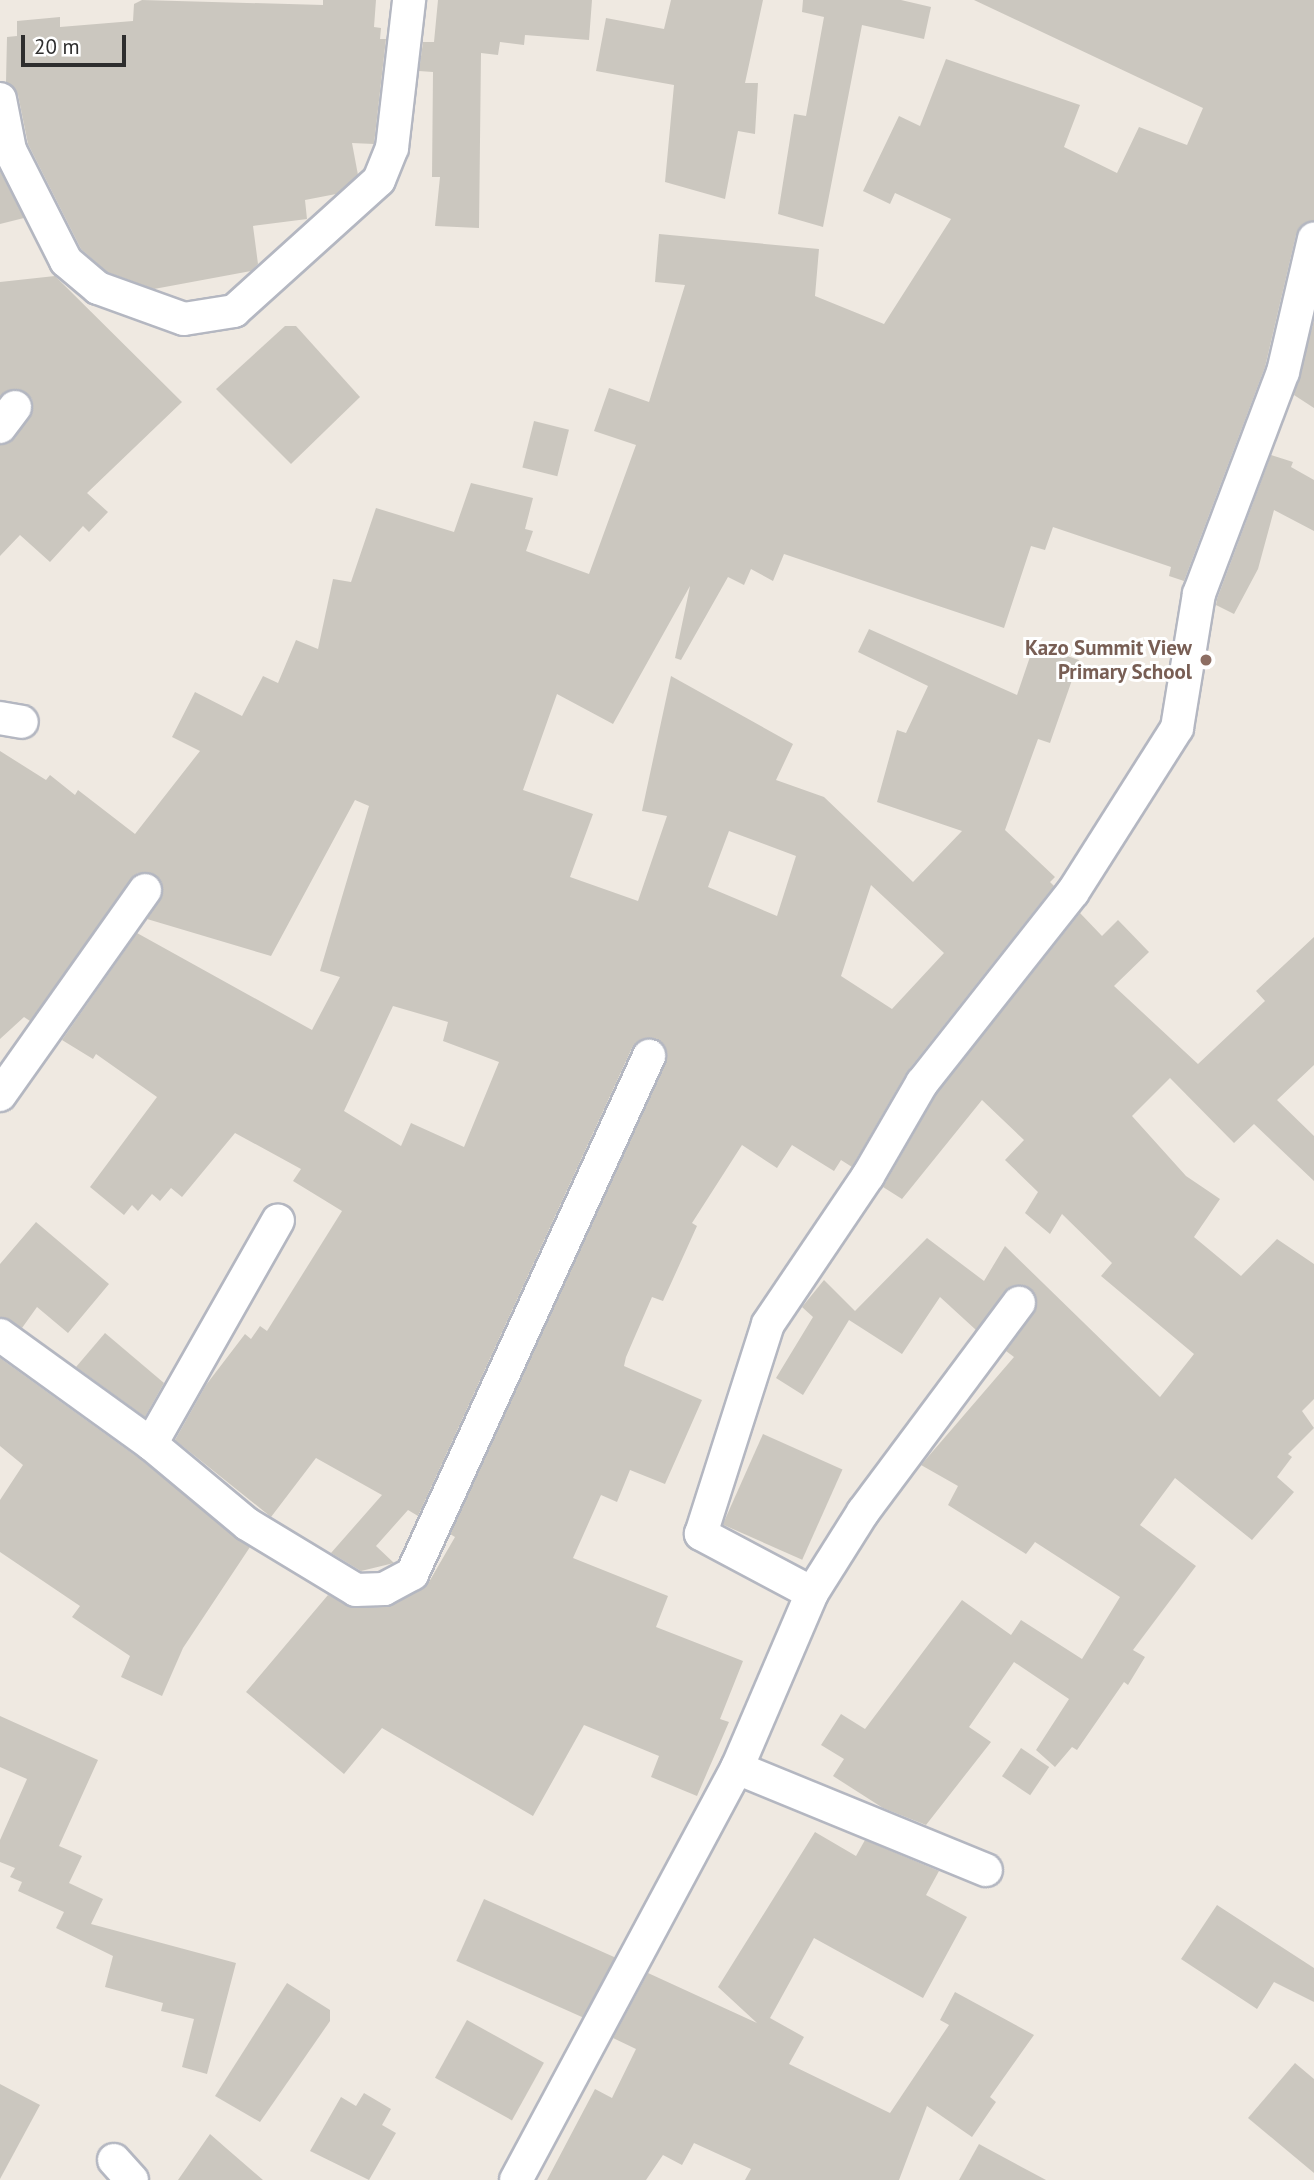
<!DOCTYPE html>
<html>
<head>
<meta charset="utf-8">
<style>
	body { margin:0 }
	#map { position:relative; width:1314px; height:2180px; overflow:hidden; background:#efe9e1; font-family:"PT Sans",sans-serif }
	div>[style] { position:absolute }
	.building>* { inset:0; background:#cbc7bf; transform-origin:0 0 }
	.roads { filter:drop-shadow(2px 0 #b4b7c1) drop-shadow(-2px 0 #b4b7c1) drop-shadow(0 2px #b4b7c1) drop-shadow(0 -2px #b4b7c1) }
	.minor>* { height:32px; margin:-16px; padding:0 16px; transform-origin:16px; border-radius:16px; background:#fff }
	.dots>* { width:19px; height:19px; translate:-50% -50%; box-sizing:border-box; border:4px solid #fff; border-radius:50% }
	span { translate:-50% -50%; white-space:nowrap; text-align:center; line-height:1.15; -webkit-text-stroke:6px #fff; paint-order:stroke }
	.education-label { font-size:21px; color:#785e54; font-weight:700 }
	.right { translate:-100% -50%; text-align:right }
	.scale { position:absolute; left:21px; top:35px; width:105px; height:32px; box-sizing:border-box; border:4px solid #2e2e2e; border-top:0; padding-left:9px; font-size:21px; line-height:24px; white-space:nowrap; color:#2e2e2e; -webkit-text-stroke:5px #fff; paint-order:stroke }
</style>
</head>
<body>
<div id="map">
	<div class="building">
		<i style="clip-path:polygon(142px 0,323px 5px,323px 0,376px 0,374px 27px,381px 28px,380px 39px,386px 39px,374px 144px,352px 143px,358px 175px,336px 194px,305px 200px,307px 219px,253px 226px,258px 264px,251px 271px,154px 289px,107px 272px,81px 249px,28px 144px,18px 95px,6px 82px,7px 37px,17px 36px,17px 21px,60px 17px,60px 27px,133px 21px,134px 4px)"></i>
		<i style="clip-path:polygon(438px 0,592px 0,589px 40px,525px 35px,524px 45px,500px 42px,498px 55px,481px 53px,479px 228px,435px 226px,440px 177px,432px 177px,433px 72px,419px 71px,423px 42px,434px 42px)"></i>
		<i style="clip-path:polygon(671px 0,763px 0,745px 83px,758px 83px,755px 134px,738px 131px,725px 199px,665px 182px,674px 85px,596px 71px,606px 18px,664px 29px)"></i>
		<i style="clip-path:polygon(803px 0,901px 0,931px 7px,924px 39px,862px 25px,823px 227px,778px 214px,794px 114px,806px 116px,824px 17px,802px 12px)"></i>
		<i style="clip-path:polygon(evenodd,974px 0,1314px 0,1314px 221px,1296px 235px,1265px 367px,1184px 581px,1169px 576px,1171px 567px,1053px 527px,1045px 550px,1031px 546px,1004px 628px,784px 554px,773px 581px,751px 569px,744px 585px,728px 577px,681px 660px,675px 658px,690px 586px,613px 724px,557px 694px,523px 790px,593px 814px,570px 877px,638px 901px,667px 816px,642px 811px,671px 676px,793px 744px,776px 780px,824px 797px,913px 882px,962px 831px,877px 802px,897px 730px,906px 733px,928px 686px,858px 652px,869px 629px,1017px 695px,1034px 645px,1079px 660px,1050px 743px,1038px 739px,1005px 830px,1055px 877px,1050px 882px,1054px 886px,907px 1072px,852px 1167px,841px 1160px,834px 1171px,792px 1145px,777px 1168px,742px 1145px,692px 1223px,697px 1226px,663px 1301px,652px 1297px,626px 1357px,624px 1366px,702px 1400px,665px 1484px,630px 1470px,617px 1502px,601px 1495px,573px 1558px,668px 1596px,656px 1627px,743px 1661px,720px 1719px,729px 1722px,697px 1796px,651px 1777px,659px 1756px,584px 1725px,533px 1816px,382px 1728px,344px 1774px,246px 1692px,328px 1595px,356px 1608px,385px 1607px,429px 1582px,455px 1537px,450px 1534px,667px 1054px,664px 1045px,648px 1038px,632px 1048px,418px 1516px,408px 1510px,376px 1546px,394px 1563px,361px 1571px,331px 1553px,382px 1495px,316px 1458px,271px 1517px,175px 1440px,206px 1385px,245px 1334px,251px 1339px,260px 1326px,267px 1331px,342px 1211px,293px 1181px,301px 1169px,235px 1133px,182px 1197px,171px 1188px,160px 1201px,152px 1194px,138px 1211px,132px 1205px,124px 1215px,90px 1187px,157px 1097px,96px 1054px,93px 1059px,62px 1040px,137px 933px,312px 1030px,340px 977px,320px 971px,369px 806px,355px 800px,271px 956px,147px 919px,160px 900px,162px 883px,155px 875px,138px 873px,30px 1021px,24px 1017px,0 1039px,0 751px,46px 780px,50px 775px,75px 795px,78px 790px,135px 834px,200px 751px,172px 737px,195px 692px,242px 716px,263px 676px,278px 683px,296px 640px,318px 649px,333px 579px,351px 582px,376px 508px,454px 532px,471px 483px,533px 498px,525px 529px,533px 531px,526px 551px,589px 574px,636px 445px,594px 431px,609px 388px,649px 402px,685px 285px,655px 282px,659px 234px,819px 249px,815px 296px,884px 324px,951px 219px,895px 193px,890px 204px,863px 191px,899px 116px,920px 126px,946px 59px,1080px 105px,1064px 147px,1117px 173px,1139px 127px,1187px 145px,1203px 108px,974px 0,729px 831px,796px 856px,777px 916px,708px 887px,729px 831px,974px 0,871px 885px,944px 953px,892px 1009px,841px 976px,871px 885px,974px 0,393px 1006px,448px 1022px,443px 1041px,499px 1062px,464px 1147px,411px 1123px,401px 1146px,344px 1111px,393px 1006px)"></i>
		<i style="clip-path:polygon(0 171px,24px 218px,0 224px)"></i>
		<i style="clip-path:polygon(55px 276px,182px 402px,87px 493px,108px 512px,89px 532px,83px 526px,50px 562px,20px 535px,0 556px,0 445px,15px 438px,33px 409px,32px 399px,18px 389px,0 396px,0 282px)"></i>
		<i style="clip-path:polygon(1314px 320px,1314px 408px,1294px 395px)"></i>
		<i style="clip-path:polygon(285px 326px,296px 326px,360px 397px,291px 464px,216px 389px)"></i>
		<i style="left:534px;top:421px;width:36px;height:48px;rotate:14deg"></i>
		<i style="clip-path:polygon(1271px 455px,1293px 462px,1291px 467px,1314px 480px,1314px 531px,1274px 510px,1258px 569px,1234px 614px,1216px 605px,1217px 599px)"></i>
		<i style="clip-path:polygon(1080px 913px,1102px 936px,1118px 920px,1149px 952px,1114px 986px,1198px 1064px,1265px 1001px,1256px 991px,1314px 937px,1314px 1065px,1277px 1100px,1314px 1136px,1314px 1181px,1254px 1124px,1234px 1143px,1170px 1078px,1132px 1116px,1186px 1176px,1220px 1199px,1194px 1237px,1241px 1276px,1277px 1239px,1314px 1264px,1314px 1399px,1302px 1411px,1314px 1428px,1288px 1454px,1292px 1457px,1277px 1477px,1294px 1492px,1252px 1540px,1175px 1478px,1140px 1525px,1196px 1566px,1133px 1650px,1145px 1657px,1128px 1685px,1124px 1682px,1077px 1750px,1072px 1747px,1055px 1767px,1036px 1750px,1069px 1699px,1014px 1662px,969px 1727px,991px 1742px,926px 1825px,883px 1808px,833px 1776px,844px 1759px,821px 1745px,841px 1714px,865px 1729px,962px 1600px,1011px 1635px,1021px 1620px,1082px 1659px,1120px 1597px,1035px 1542px,1026px 1554px,948px 1505px,958px 1486px,921px 1465px,1014px 1357px,1006px 1351px,1034px 1313px,1036px 1296px,1022px 1285px,1011px 1286px,976px 1330px,940px 1297px,902px 1354px,849px 1320px,803px 1395px,776px 1378px,813px 1317px,802px 1307px,824px 1280px,855px 1311px,927px 1238px,984px 1281px,1005px 1246px,1160px 1397px,1194px 1354px,1101px 1276px,1112px 1263px,1062px 1214px,1050px 1234px,1025px 1213px,1038px 1192px,1005px 1160px,1024px 1140px,982px 1100px,902px 1199px,883px 1187px,937px 1093px)"></i>
		<i style="clip-path:polygon(36px 1222px,109px 1284px,68px 1333px,37px 1307px,22px 1328px,0 1317px,0 1264px)"></i>
		<i style="clip-path:polygon(105px 1333px,164px 1383px,145px 1417px,76px 1367px)"></i>
		<i style="clip-path:polygon(0 1358px,140px 1459px,250px 1547px,183px 1648px,162px 1696px,121px 1677px,130px 1656px,72px 1617px,80px 1606px,0 1552px,0 1500px,23px 1465px,0 1446px)"></i>
		<i style="left:763px;top:1434px;width:87px;height:99px;rotate:24deg"></i>
		<i style="clip-path:polygon(0 1716px,98px 1760px,59px 1846px,82px 1856px,69px 1883px,103px 1899px,91px 1924px,236px 1963px,207px 2074px,182px 2067px,194px 2019px,161px 2011px,163px 2003px,105px 1987px,113px 1956px,56px 1928px,64px 1912px,18px 1891px,22px 1882px,10px 1877px,15px 1868px,0 1862px,0 1840px,27px 1779px,0 1767px)"></i>
		<i style="left:1021px;top:1748px;width:34px;height:34px;rotate:34deg"></i>
		<i style="clip-path:polygon(815px 1832px,856px 1856px,865px 1840px,939px 1871px,926px 1895px,967px 1917px,923px 1998px,814px 1938px,770px 2018px,804px 2037px,789px 2064px,890px 2113px,949px 2025px,940px 2020px,955px 1992px,1034px 2035px,990px 2097px,996px 2102px,972px 2137px,927px 2106px,899px 2180px,745px 2180px,751px 2169px,694px 2143px,682px 2165px,663px 2155px,646px 2180px,547px 2180px,595px 2089px,612px 2098px,636px 2049px,613px 2038px,648px 1973px,757px 2023px,718px 1987px)"></i>
		<i style="left:484px;top:1899px;width:143px;height:68px;rotate:24deg"></i>
		<i style="clip-path:polygon(1217px 1905px,1314px 1968px,1314px 2002px,1274px 1982px,1257px 2009px,1181px 1959px)"></i>
		<i style="clip-path:polygon(287px 1983px,330px 2010px,330px 2021px,260px 2122px,215px 2096px)"></i>
		<i style="left:467px;top:2020px;width:88px;height:66px;rotate:29deg"></i>
		<i style="clip-path:polygon(1295px 2063px,1314px 2079px,1314px 2173px,1248px 2118px)"></i>
		<i style="clip-path:polygon(0 2084px,40px 2105px,0 2179px)"></i>
		<i style="clip-path:polygon(364px 2093px,391px 2109px,382px 2125px,396px 2133px,369px 2180px,310px 2151px,341px 2097px,356px 2106px)"></i>
		<i style="clip-path:polygon(210px 2134px,226px 2148px,263px 2180px,178px 2180px)"></i>
		<i style="clip-path:polygon(979px 2144px,1046px 2180px,959px 2180px)"></i>
	</div>
	<div class="roads">
		<div class="minor">
			<i style="left:0;top:99px;width:52px;rotate:78.9deg"></i>
			<i style="left:10px;top:150px;width:124px;rotate:63.2deg"></i>
			<i style="left:66px;top:261px;width:42px;rotate:40.2deg"></i>
			<i style="left:98px;top:288px;width:91px;rotate:19.8deg"></i>
			<i style="left:184px;top:319px;width:51px;rotate:-9.1deg"></i>
			<i style="left:234px;top:311px;width:195px;rotate:-42.1deg"></i>
			<i style="left:379px;top:180px;width:35px;rotate:-68deg"></i>
			<i style="left:392px;top:148px;width:149px;rotate:-83.4deg"></i>
			<i style="left:0;top:427px;width:25px;rotate:-53deg"></i>
			<i style="left:0;top:718px;width:22px;rotate:10deg"></i>
			<i style="left:0;top:1095px;width:251px;rotate:-54.7deg"></i>
			<i style="left:0;top:1335px;width:186px;rotate:35.8deg"></i>
			<i style="left:151px;top:1444px;width:125px;rotate:39.8deg"></i>
			<i style="left:247px;top:1524px;width:127px;rotate:31.2deg"></i>
			<i style="left:356px;top:1590px;width:28px;rotate:-2deg"></i>
			<i style="left:384px;top:1589px;width:32px;rotate:-28deg"></i>
			<i style="left:412px;top:1574px;width:570px;rotate:-65.41deg"></i>
			<i style="left:151px;top:1444px;width:257px;rotate:-60.4deg"></i>
			<i style="left:812px;top:1593px;width:126px;rotate:-152deg"></i>
			<i style="left:701px;top:1534px;width:220px;rotate:-72.3deg"></i>
			<i style="left:768px;top:1324px;width:179px;rotate:-56deg"></i>
			<i style="left:868px;top:1176px;width:108px;rotate:-59.9deg"></i>
			<i style="left:922px;top:1083px;width:243px;rotate:-51.7deg"></i>
			<i style="left:1073px;top:892px;width:194px;rotate:-57.6deg"></i>
			<i style="left:1177px;top:728px;width:136px;rotate:-80.7deg"></i>
			<i style="left:1199px;top:594px;width:237px;rotate:-69.3deg"></i>
			<i style="left:1283px;top:372px;width:137px;rotate:-76.9deg"></i>
			<i style="left:737px;top:1768px;width:269px;rotate:22.3deg"></i>
			<i style="left:114px;top:2160px;width:27px;rotate:48deg"></i>
			<i style="left:516px;top:2180px;width:468px;rotate:-61.8deg"></i>
			<i style="left:737px;top:1768px;width:190px;rotate:-66.8deg"></i>
			<i style="left:812px;top:1593px;width:96px;rotate:-57.8deg"></i>
			<i style="left:863px;top:1512px;width:261px;rotate:-53.3deg"></i>
		</div>
	</div>
	<div class="dots">
		<i style="left:1206px;top:660px;background:#8d6e63"></i>
	</div>
	<div class="education-label">
		<span class="right" style="left:1192px;top:660px">Kazo Summit View<br>Primary School</span>
	</div>
	<div class="scale">20 m</div>
</div>
</body>
</html>
